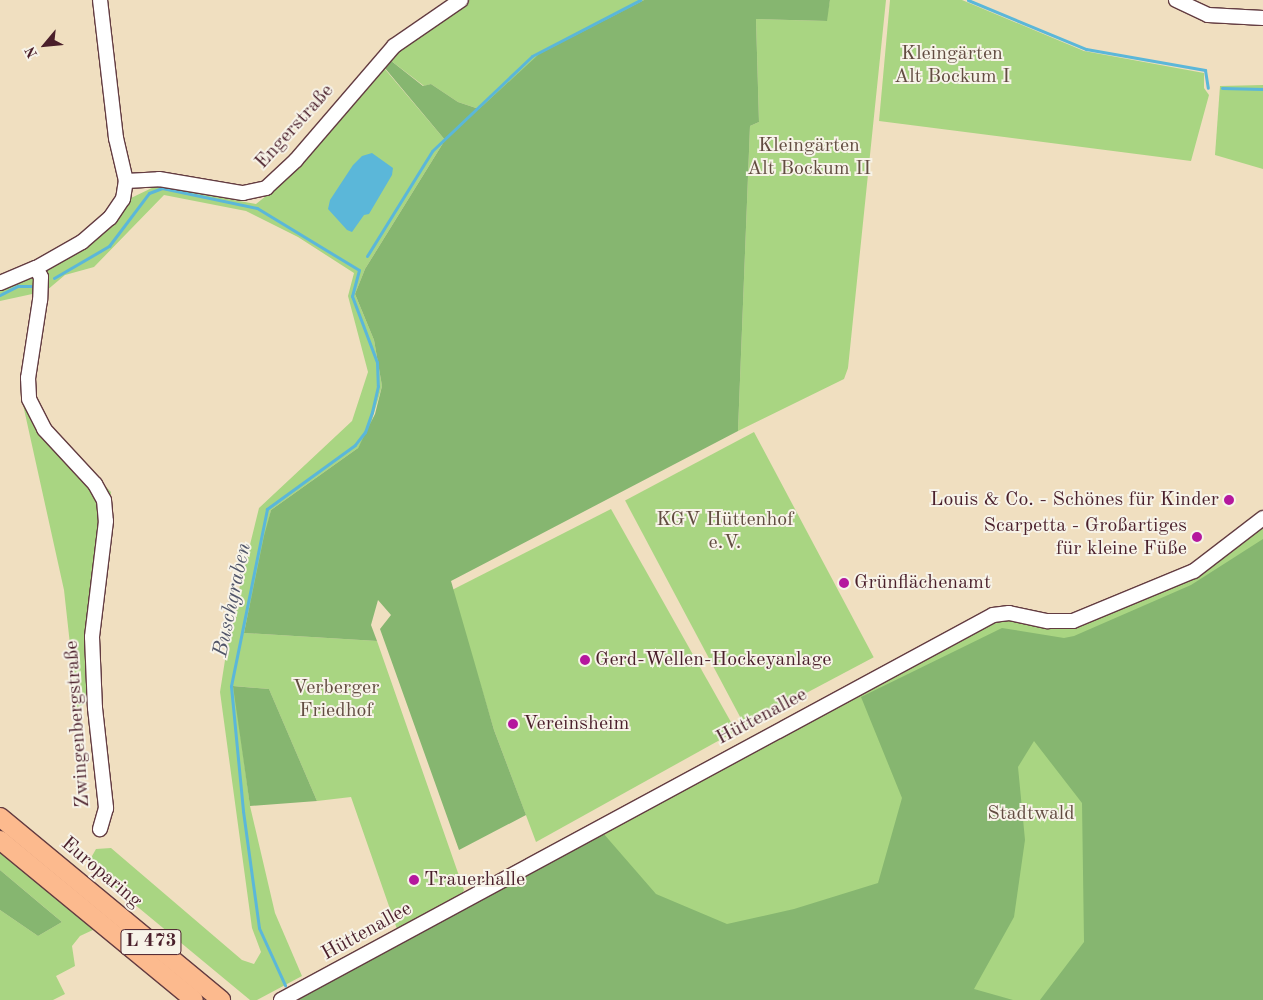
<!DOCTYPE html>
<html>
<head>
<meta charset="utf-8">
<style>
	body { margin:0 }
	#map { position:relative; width:1263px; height:1000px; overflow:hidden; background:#f0dfc0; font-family:"Old Standard TT",serif }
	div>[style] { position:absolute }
	.green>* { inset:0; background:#a9d582; transform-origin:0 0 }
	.forest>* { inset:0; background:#86b670 }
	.water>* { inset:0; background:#5bb7d9 }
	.stream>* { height:3px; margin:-1.5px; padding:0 1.5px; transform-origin:1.5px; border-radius:1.5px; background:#5bb7d9 }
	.roads { filter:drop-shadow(1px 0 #633c41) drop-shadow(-1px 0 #633c41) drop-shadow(0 1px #633c41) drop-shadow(0 -1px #633c41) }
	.minor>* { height:14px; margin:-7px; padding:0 7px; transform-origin:7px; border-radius:7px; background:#fff }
	.major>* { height:18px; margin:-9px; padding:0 9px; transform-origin:9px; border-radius:9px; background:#fcba8e }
	.dots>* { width:14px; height:14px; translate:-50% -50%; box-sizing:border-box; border:2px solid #f7f3e8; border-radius:50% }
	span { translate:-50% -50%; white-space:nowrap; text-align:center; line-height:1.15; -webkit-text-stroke:4px #f7f3e8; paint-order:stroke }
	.shield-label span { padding:1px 4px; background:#f7f3e8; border:1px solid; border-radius:4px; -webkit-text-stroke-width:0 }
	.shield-label { font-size:19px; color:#4a1f2b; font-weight:700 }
	.park-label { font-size:20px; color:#624c41 }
	.street-label { font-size:20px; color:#4a1f2b }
	.poi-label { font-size:20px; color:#4a1f2b }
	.right { translate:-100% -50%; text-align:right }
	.left { translate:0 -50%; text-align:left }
	.water-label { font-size:21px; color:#505468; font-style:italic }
	.north { position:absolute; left:20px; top:20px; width:50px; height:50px; -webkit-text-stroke:4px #f7f3e8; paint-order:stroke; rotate:242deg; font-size:14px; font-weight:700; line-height:20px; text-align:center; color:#4a1f2b }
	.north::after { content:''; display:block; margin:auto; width:18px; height:22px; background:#4a1f2b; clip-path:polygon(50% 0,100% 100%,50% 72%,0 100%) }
</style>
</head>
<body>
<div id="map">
	<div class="green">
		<i style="clip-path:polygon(466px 0,644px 0,540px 54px,479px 109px,458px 102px,431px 84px,424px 86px,390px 60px,384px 68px,445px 140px,365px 269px,355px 294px,374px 340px,382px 386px,369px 430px,358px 448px,271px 510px,244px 633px,377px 641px,464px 890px,460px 899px,398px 932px,351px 797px,317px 801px,269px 689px,234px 686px,250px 806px,275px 913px,302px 976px,257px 1000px,250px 1000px,87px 865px,96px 849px,111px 848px,242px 960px,254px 964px,261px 952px,252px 928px,220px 692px,231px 622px,259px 508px,352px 421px,368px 372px,348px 296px,354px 273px,298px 237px,246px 211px,164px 195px,94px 267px,65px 275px,46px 291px,0 301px,0 278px,40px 258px,49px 270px,113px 224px,131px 198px,156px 186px,256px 204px,281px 184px,389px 58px)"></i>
		<i style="clip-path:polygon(830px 0,886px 0,848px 368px,844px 379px,738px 431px,750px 126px,759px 122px,756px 19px,826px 21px)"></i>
		<i style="clip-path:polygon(890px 0,962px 0,1084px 51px,1204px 73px,1204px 88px,1209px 95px,1191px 161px,879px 121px)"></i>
		<i style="clip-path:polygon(1263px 85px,1263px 169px,1215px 155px,1220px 86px)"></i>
		<i style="clip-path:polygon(22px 400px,111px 492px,90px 701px,77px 708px,64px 590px)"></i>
		<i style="left:754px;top:432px;width:255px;height:146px;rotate:62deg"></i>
		<i style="clip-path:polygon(611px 509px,736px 731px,536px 842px,494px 730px,452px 590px)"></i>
		<i style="clip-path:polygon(1263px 525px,1263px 1000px,296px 1000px,1002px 616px,1054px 628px,1070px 627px,1201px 573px)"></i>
		<i style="clip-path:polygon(0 849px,95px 929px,80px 936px,72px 946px,75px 966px,56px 976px,65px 994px,53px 1000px,0 1000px,0 910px,38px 936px,62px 922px,0 870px)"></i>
	</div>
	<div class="forest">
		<i style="clip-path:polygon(644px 0,830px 0,827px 21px,756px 19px,759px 122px,750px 126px,738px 431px,451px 581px,494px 730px,526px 815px,459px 850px,380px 629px,391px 615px,378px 600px,371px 625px,377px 641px,244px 633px,264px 536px,271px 510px,358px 448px,375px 414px,382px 386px,374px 340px,355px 294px,365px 269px,445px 140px,384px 67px,390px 60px,423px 86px,431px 84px,458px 102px,479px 109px,539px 54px)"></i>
		<i style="clip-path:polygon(1263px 539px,1263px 1000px,1040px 1000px,1084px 942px,1082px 803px,1034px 741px,1018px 767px,1025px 840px,1014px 917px,974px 989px,1013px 1000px,296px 1000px,603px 833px,656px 894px,727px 924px,794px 909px,878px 883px,902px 798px,861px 697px,1002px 628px,1064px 638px,1074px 636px,1191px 585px)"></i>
		<i style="clip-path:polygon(233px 686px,269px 689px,317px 801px,250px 806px)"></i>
		<i style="clip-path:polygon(0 870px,44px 907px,62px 922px,38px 936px,0 910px)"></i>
	</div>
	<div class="water">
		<i style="clip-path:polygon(372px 153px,393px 168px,392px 175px,369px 214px,364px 215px,352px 232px,347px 230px,328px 209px,330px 200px,353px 165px,362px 156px)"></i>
	</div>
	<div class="stream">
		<i style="left:968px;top:0;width:128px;rotate:22.6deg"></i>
		<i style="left:1086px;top:49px;width:121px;rotate:10deg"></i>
		<i style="left:1205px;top:70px;width:18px;rotate:81deg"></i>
		<i style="left:1222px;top:88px;width:41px;rotate:1.4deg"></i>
		<i style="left:367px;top:256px;width:123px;rotate:-58.2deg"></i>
		<i style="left:432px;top:151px;width:138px;rotate:-43.5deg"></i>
		<i style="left:532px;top:56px;width:122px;rotate:-27.4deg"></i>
		<i style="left:54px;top:278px;width:64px;rotate:-30.2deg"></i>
		<i style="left:109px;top:246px;width:66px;rotate:-53deg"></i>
		<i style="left:149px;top:193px;width:14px;rotate:-21deg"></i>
		<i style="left:162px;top:188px;width:97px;rotate:11.9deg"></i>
		<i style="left:257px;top:208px;width:119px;rotate:31.3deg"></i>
		<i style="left:359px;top:270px;width:27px;rotate:105deg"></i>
		<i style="left:352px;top:296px;width:71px;rotate:69.3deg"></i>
		<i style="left:377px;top:362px;width:24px;rotate:88deg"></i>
		<i style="left:378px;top:386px;width:27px;rotate:103deg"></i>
		<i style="left:372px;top:412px;width:21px;rotate:109deg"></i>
		<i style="left:365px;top:432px;width:16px;rotate:128deg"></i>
		<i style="left:355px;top:445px;width:109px;rotate:144deg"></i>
		<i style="left:267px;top:509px;width:181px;rotate:101.5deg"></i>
		<i style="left:231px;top:686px;width:126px;rotate:84.5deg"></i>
		<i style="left:243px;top:811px;width:118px;rotate:82.2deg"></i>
		<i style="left:259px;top:928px;width:63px;rotate:65.5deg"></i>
		<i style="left:0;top:295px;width:20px;rotate:-27deg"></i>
		<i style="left:18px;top:286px;width:13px"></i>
	</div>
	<div class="roads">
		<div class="minor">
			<i style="left:1176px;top:0;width:35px;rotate:25deg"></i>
			<i style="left:1208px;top:15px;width:55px;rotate:3.1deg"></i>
			<i style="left:126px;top:181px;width:33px;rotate:-3deg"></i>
			<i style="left:159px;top:179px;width:85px;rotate:9.5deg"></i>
			<i style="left:243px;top:193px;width:24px;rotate:-12deg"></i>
			<i style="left:266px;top:188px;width:41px;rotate:-43deg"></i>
			<i style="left:296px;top:160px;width:150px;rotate:-49.3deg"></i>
			<i style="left:394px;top:46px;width:81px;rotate:-34.5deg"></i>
			<i style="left:36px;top:268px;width:10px;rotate:61deg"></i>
			<i style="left:41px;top:277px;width:23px;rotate:92deg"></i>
			<i style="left:40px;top:300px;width:79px;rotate:98.7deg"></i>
			<i style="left:28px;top:378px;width:21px;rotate:87deg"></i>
			<i style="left:29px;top:399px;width:34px;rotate:63deg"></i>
			<i style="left:44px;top:429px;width:75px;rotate:47.2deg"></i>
			<i style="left:95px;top:484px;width:18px;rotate:61deg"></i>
			<i style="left:104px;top:500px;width:21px;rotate:85deg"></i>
			<i style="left:106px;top:521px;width:117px;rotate:96.9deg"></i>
			<i style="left:92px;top:637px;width:71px;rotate:87.6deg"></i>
			<i style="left:95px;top:708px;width:101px;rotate:83.7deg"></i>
			<i style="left:106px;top:808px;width:22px;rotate:106deg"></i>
			<i style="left:0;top:283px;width:39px;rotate:-23deg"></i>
			<i style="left:36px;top:268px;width:53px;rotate:-29.5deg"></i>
			<i style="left:82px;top:242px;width:37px;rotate:-41deg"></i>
			<i style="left:110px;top:218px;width:23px;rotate:-56deg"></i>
			<i style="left:123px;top:199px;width:18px;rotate:-81deg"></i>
			<i style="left:126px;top:181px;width:44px;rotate:-103.1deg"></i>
			<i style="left:116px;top:138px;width:139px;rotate:-96.6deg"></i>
			<i style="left:281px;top:1000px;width:809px;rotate:-28.4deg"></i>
			<i style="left:993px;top:615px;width:16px;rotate:-7deg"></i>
			<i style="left:1009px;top:613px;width:40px;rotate:12deg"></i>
			<i style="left:1048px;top:621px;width:25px"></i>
			<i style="left:1073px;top:621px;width:131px;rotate:-22.5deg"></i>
			<i style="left:1194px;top:571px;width:87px;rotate:-37.5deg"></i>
		</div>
		<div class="major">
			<i style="left:0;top:817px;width:287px;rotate:39.6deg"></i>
			<i style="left:0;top:840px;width:251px;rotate:39.5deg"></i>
		</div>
	</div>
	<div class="dots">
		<i style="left:1229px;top:500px;background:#b5179e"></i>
		<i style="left:1197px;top:537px;background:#b5179e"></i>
		<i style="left:844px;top:583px;background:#b5179e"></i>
		<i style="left:585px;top:660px;background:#b5179e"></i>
		<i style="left:513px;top:724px;background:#b5179e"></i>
		<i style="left:414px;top:880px;background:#b5179e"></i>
	</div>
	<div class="shield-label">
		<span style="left:151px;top:942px">L 473</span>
	</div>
	<div class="park-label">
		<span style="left:952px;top:66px">Kleingärten<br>Alt Bockum I</span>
		<span style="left:809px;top:158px">Kleingärten<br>Alt Bockum II</span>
		<span style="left:725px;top:532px">KGV Hüttenhof<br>e.V.</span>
		<span style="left:336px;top:700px">Verberger<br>Friedhof</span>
		<span style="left:1031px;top:814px">Stadtwald</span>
	</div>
	<div class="street-label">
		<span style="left:295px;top:127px;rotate:-48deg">Engerstraße</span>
		<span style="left:762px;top:717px;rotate:-28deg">Hüttenallee</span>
		<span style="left:78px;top:724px;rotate:-94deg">Zwingenbergstraße</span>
		<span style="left:101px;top:873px;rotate:40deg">Europaring</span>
		<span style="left:367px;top:932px;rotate:-29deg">Hüttenallee</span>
	</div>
	<div class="poi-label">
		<span class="right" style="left:1219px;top:500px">Louis &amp; Co. - Schönes für Kinder</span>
		<span class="right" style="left:1187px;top:538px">Scarpetta - Großartiges<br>für kleine Füße</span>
		<span class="left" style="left:854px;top:583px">Grünflächenamt</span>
		<span class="left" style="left:595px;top:660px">Gerd-Wellen-Hockeyanlage</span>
		<span class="left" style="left:523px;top:724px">Vereinsheim</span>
		<span class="left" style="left:424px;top:880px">Trauerhalle</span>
	</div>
	<div class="water-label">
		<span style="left:233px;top:600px;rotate:-78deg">Buschgraben</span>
	</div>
	<div class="north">N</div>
</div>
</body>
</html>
